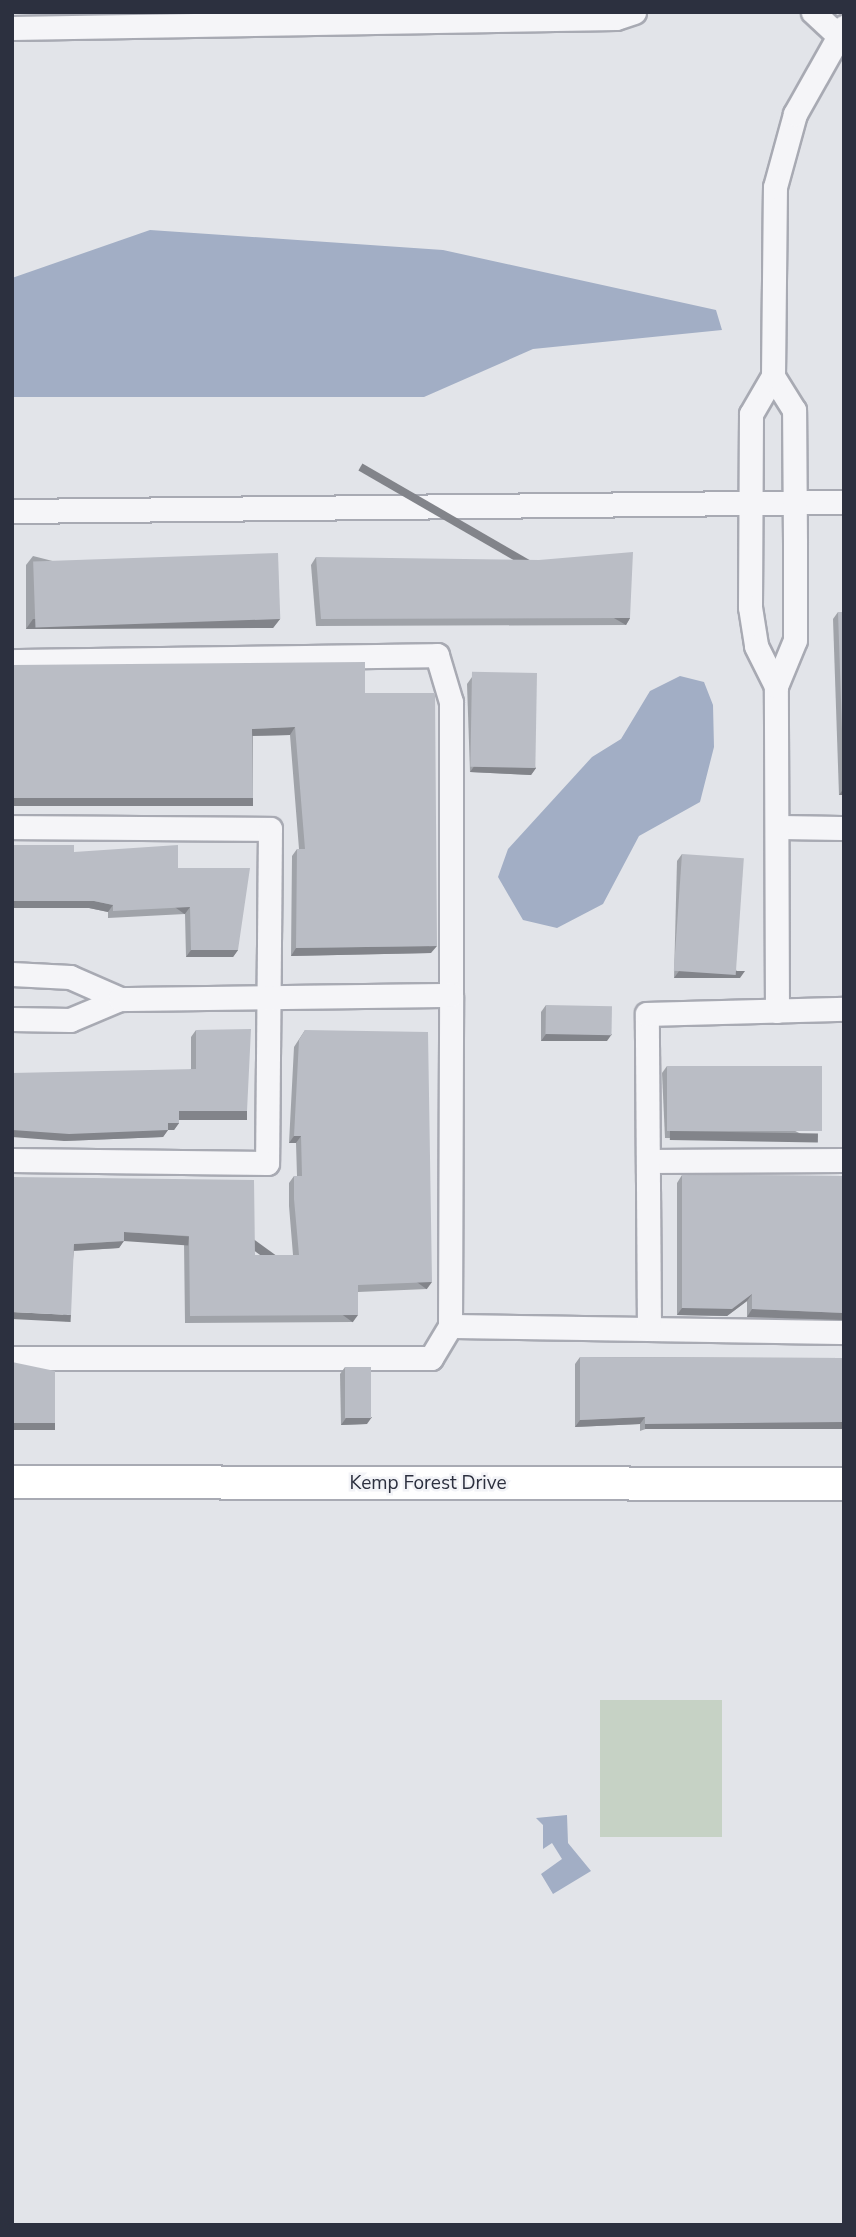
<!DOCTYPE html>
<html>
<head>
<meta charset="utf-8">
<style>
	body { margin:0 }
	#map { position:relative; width:856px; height:2237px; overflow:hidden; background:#e2e4e9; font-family:"Nunito Sans",sans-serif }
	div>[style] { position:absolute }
	.green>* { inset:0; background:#c6d2c5; transform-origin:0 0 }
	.water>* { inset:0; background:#a2aec5 }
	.roads { filter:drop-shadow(2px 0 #a8aab3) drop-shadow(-2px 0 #a8aab3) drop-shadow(0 2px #a8aab3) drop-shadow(0 -2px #a8aab3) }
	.street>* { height:23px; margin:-11.5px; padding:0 11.5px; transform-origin:11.5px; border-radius:11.5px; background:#f5f5f8 }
	.secondary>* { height:32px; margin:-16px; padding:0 16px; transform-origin:16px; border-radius:16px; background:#fff }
	.wall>* { inset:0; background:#a0a3a9 }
	.shaded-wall>* { inset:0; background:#82848a; transform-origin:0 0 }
	.building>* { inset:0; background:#babdc5; transform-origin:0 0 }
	span { translate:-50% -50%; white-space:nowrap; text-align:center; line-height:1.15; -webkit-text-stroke:5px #f2f3f7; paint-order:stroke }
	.street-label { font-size:19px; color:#2c303f }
	.frame { position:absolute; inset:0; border:14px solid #2c303f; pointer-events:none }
</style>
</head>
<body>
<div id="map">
	<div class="green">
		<i style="left:600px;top:1700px;width:122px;height:137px"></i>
	</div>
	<div class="water">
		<i style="clip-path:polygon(150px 230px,443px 250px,716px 310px,722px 330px,533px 349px,424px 397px,12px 397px,12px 278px)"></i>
		<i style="clip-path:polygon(680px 676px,704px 682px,713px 705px,714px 747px,700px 802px,639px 836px,603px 904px,557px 928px,523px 920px,498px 877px,508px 849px,592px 757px,621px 739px,650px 691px)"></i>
		<i style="clip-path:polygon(567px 1815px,568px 1843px,591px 1871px,553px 1894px,541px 1874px,562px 1859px,552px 1843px,543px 1849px,543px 1825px,536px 1818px)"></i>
	</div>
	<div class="roads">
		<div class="street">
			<i style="left:813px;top:12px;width:35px;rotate:43deg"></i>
			<i style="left:12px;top:28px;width:604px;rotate:-0.95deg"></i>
			<i style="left:616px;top:18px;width:19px;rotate:-18deg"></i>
			<i style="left:773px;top:376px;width:44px;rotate:120.1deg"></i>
			<i style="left:751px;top:414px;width:193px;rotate:90.3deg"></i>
			<i style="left:750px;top:607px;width:39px;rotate:81deg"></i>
			<i style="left:756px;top:646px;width:45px;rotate:63.4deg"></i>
			<i style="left:12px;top:511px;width:832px;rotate:-0.62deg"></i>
			<i style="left:12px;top:661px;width:425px;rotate:-0.8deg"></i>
			<i style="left:437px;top:655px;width:49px;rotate:73.4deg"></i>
			<i style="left:451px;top:702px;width:293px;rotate:90deg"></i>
			<i style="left:12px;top:827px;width:258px;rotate:0.4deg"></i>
			<i style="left:270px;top:829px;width:334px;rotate:90.5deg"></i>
			<i style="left:267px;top:1163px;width:255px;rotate:-179.3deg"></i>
			<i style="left:778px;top:827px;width:66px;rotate:0.9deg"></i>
			<i style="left:12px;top:974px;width:58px;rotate:3deg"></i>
			<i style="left:70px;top:977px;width:55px;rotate:23.7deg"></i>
			<i style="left:120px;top:999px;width:54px;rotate:157.2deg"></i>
			<i style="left:70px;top:1020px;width:58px;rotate:-179deg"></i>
			<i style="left:777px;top:1011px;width:325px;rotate:-90.2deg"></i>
			<i style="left:776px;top:686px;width:50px;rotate:-67.6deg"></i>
			<i style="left:795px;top:640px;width:98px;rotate:-90deg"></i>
			<i style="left:795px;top:542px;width:132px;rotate:-90.4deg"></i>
			<i style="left:794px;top:410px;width:40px;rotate:-122deg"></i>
			<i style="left:773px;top:376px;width:189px;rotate:-89.4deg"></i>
			<i style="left:775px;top:187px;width:76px;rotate:-74.7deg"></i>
			<i style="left:795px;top:114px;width:100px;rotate:-60.6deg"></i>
			<i style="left:648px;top:1161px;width:196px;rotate:-0.3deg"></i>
			<i style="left:450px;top:1326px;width:394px;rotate:0.9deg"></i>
			<i style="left:649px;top:1329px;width:315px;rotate:-90.4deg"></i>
			<i style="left:647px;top:1014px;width:197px;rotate:-1.5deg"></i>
			<i style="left:12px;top:1358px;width:419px"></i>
			<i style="left:431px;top:1358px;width:37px;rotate:-59deg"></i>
			<i style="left:450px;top:1326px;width:331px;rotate:-89.8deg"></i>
			<i style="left:451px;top:995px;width:331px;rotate:179.3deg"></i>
		</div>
		<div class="secondary">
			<i style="left:12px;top:1482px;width:832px;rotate:0.14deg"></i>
		</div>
	</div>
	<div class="wall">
		<i style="clip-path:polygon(33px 556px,280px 619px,273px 628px,26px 629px,26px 565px)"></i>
		<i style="clip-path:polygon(316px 557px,630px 618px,626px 625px,316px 626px,311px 565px)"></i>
		<i style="clip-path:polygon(838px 612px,844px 612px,844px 795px,839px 795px,833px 619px)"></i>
		<i style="clip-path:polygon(472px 677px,536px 768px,531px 775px,470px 772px,467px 684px)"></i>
		<i style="clip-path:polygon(365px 693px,431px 953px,291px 956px,292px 856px,297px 849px,299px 849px,290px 735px,253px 736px,253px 798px,248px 806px,12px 806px)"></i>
		<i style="clip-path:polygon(12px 845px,74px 852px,178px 868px,238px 950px,233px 957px,186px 957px,185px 914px,108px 918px,108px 912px,89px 908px,12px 908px)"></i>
		<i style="clip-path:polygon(682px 854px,740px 978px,674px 978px,677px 861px)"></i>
		<i style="clip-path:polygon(546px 1005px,607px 1041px,541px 1041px,541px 1012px)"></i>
		<i style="clip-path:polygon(196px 1030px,247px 1111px,242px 1118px,179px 1118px,179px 1123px,174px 1130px,168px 1130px,163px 1137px,64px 1141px,191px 1069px,191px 1037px)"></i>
		<i style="clip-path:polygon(305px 1030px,427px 1289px,358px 1292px,353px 1322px,185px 1323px,184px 1243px,124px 1240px,119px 1248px,74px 1251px,66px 1322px,12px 1177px,255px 1255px,293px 1255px,289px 1206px,289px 1183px,294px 1176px,297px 1176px,296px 1143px,289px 1143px,294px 1047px)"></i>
		<i style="clip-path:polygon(667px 1066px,813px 1140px,665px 1138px,662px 1073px)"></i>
		<i style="clip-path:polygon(682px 1175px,844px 1176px,844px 1320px,747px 1317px,747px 1301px,727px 1316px,677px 1315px,677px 1183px)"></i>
		<i style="clip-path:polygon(580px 1357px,844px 1358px,640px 1431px,640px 1424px,575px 1427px,575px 1364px)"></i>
		<i style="clip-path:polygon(345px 1367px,367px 1424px,341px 1425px,340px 1374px)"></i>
	</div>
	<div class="shaded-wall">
		<i style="left:630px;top:618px;width:8px;height:309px;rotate:120deg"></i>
		<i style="clip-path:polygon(33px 619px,280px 619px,273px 628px,26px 629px)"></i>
		<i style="clip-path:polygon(295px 727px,290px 735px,247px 736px,252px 729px)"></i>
		<i style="clip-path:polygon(475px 765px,536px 768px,531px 775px,470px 772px)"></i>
		<i style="clip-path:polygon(844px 788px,844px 795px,839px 795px)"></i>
		<i style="left:12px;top:798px;width:241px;height:8px"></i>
		<i style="clip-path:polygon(12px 901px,94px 901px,113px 905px,108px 912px,89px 908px,12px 908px)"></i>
		<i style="left:190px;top:907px;width:9px;height:77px;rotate:126deg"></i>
		<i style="clip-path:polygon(437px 946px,431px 953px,291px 956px,296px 948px)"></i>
		<i style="clip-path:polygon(191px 950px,238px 950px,233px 957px,186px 957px)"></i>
		<i style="clip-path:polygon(679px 971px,745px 971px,740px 978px,674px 978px)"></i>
		<i style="clip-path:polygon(546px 1034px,612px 1034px,607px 1041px,541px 1041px)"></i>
		<i style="left:179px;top:1111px;width:68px;height:9px"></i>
		<i style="clip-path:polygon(168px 1123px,179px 1123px,174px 1130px,163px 1130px)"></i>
		<i style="clip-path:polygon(12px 1130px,168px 1130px,163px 1137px,64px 1141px,12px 1137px)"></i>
		<i style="left:670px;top:1131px;width:148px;height:9px;rotate:1deg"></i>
		<i style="clip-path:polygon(294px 1136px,301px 1136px,296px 1143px,289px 1143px)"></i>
		<i style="left:124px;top:1232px;width:65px;height:9px;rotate:4deg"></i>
		<i style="clip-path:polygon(124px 1241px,119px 1248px,69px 1251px,74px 1244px)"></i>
		<i style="left:432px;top:1282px;width:9px;height:74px;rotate:126deg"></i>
		<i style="clip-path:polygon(752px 1294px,747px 1301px,727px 1316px,677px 1315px,682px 1308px)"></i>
		<i style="clip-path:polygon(752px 1309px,844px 1313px,844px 1320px,747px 1317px)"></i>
		<i style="left:12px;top:1312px;width:59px;height:7px;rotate:3deg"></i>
		<i style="left:358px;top:1315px;width:9px;height:168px;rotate:126deg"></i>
		<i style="clip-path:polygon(372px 1417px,367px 1424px,341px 1425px,346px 1418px)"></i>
		<i style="clip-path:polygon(645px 1417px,640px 1424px,575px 1427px,580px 1420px)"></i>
		<i style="left:844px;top:1422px;width:7px;height:199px;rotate:90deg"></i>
		<i style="left:12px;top:1423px;width:43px;height:7px"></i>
	</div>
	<div class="building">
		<i style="clip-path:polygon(633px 552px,630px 618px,321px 619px,316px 557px,539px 560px)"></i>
		<i style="left:278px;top:553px;width:66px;height:245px;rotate:88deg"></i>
		<i style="clip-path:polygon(838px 612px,844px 612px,844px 788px)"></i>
		<i style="clip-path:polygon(365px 662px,365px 693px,435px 693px,437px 946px,296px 948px,297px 849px,305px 849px,295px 727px,252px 729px,253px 798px,12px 798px,12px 665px)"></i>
		<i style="left:537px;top:673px;width:95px;height:65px;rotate:91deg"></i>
		<i style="clip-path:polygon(12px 845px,74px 845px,74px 852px,178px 845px,178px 868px,250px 868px,238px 950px,191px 950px,190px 907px,113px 911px,113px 905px,94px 901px,12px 901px)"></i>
		<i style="left:682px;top:854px;width:62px;height:117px;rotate:4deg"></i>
		<i style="left:546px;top:1005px;width:66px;height:29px;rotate:1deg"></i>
		<i style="clip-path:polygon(251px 1029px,247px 1111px,179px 1111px,179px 1123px,168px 1123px,168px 1130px,69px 1134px,12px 1130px,12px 1073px,196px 1069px,196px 1030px)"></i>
		<i style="clip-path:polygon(305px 1030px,428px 1032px,432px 1282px,358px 1285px,358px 1315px,190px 1316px,189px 1236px,124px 1232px,124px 1241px,74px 1244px,71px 1315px,12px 1312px,12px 1177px,254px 1180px,255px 1255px,299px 1255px,294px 1199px,294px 1176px,302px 1176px,301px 1136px,294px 1136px,299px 1040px)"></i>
		<i style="left:667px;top:1066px;width:155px;height:65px"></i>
		<i style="clip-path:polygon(682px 1175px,844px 1176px,844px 1313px,752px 1309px,752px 1294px,732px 1309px,682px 1308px)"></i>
		<i style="clip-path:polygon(580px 1357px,844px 1358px,844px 1422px,645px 1424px,645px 1417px,580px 1420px)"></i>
		<i style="clip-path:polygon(12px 1362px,55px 1371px,55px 1423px,12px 1423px)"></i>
		<i style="left:345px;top:1367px;width:26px;height:51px"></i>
	</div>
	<div class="street-label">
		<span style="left:428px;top:1484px">Kemp Forest Drive</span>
	</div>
	<div class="frame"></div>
</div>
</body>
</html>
